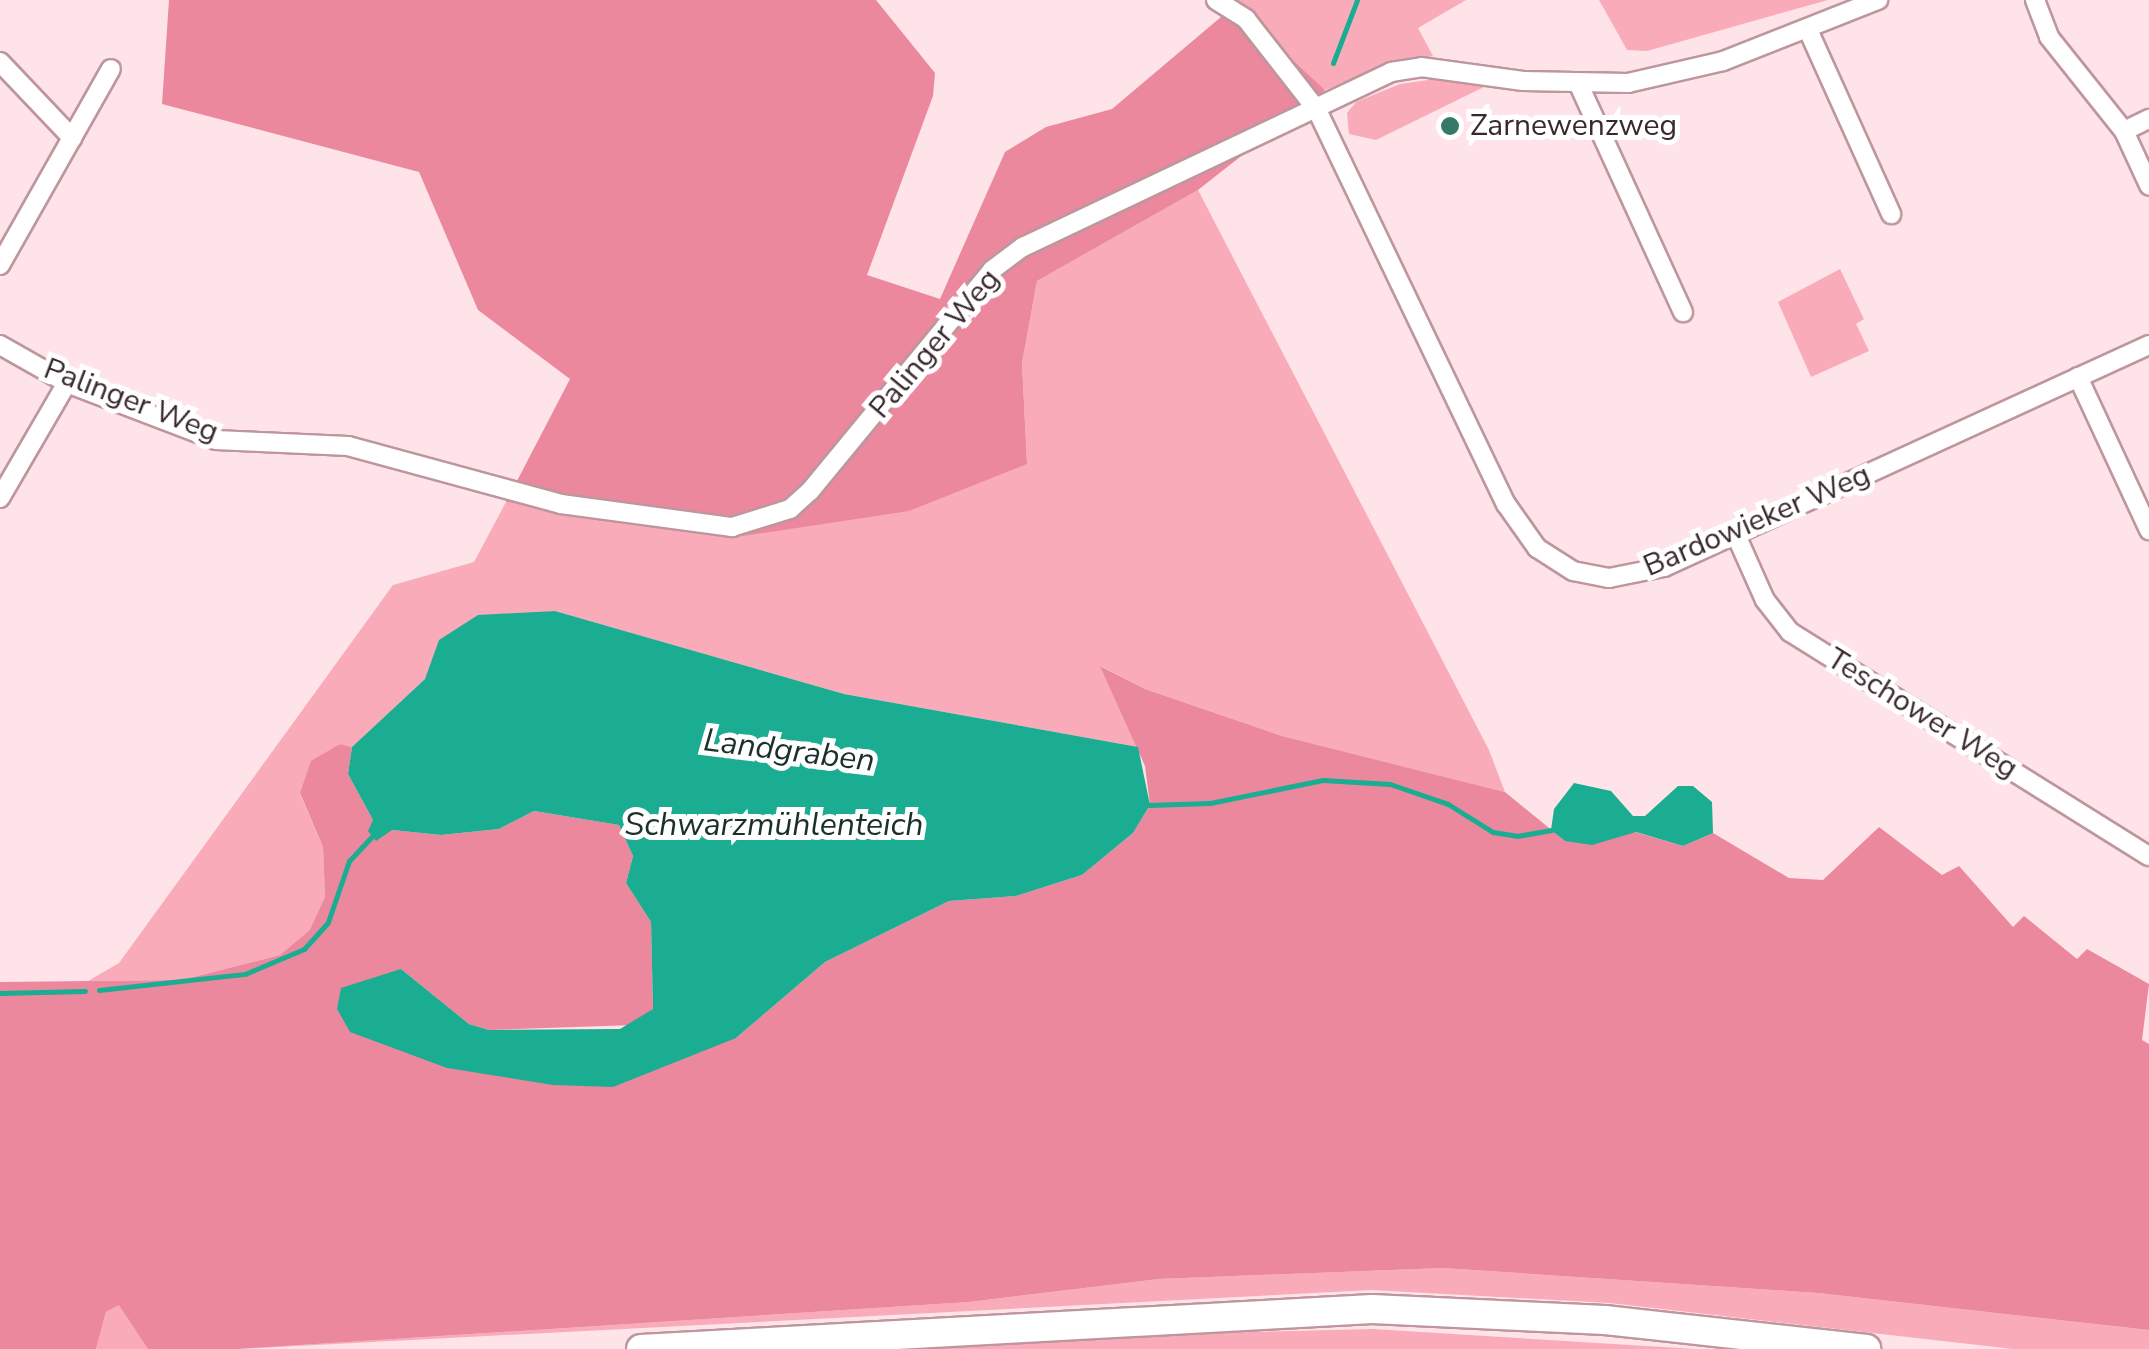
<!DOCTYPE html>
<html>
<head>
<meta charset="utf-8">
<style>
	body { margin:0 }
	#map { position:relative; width:2149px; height:1349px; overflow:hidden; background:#fee4e8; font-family:"Nunito Sans",sans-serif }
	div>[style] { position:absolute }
	.green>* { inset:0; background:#faabba }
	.forest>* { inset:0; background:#eb889d }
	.water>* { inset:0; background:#1aad92 }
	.stream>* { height:5px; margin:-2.5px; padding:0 2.5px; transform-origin:2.5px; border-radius:2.5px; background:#1aad92 }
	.roads { filter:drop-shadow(2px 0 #be969d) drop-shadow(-2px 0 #be969d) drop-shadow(0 2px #be969d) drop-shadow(0 -2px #be969d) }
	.minor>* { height:18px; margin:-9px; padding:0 9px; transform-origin:9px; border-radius:9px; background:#fff }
	.primary>* { height:28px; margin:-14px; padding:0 14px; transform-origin:14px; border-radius:14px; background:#fff }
	.dots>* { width:28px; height:28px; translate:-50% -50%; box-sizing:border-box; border:5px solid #fff; border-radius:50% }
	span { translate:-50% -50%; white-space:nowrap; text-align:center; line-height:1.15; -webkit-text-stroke:10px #fff; paint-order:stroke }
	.poi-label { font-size:30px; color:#39292c }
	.left { translate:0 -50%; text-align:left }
	.street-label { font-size:30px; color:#39292c }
	.water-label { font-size:32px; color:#1a302a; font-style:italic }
</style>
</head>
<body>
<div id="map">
	<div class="green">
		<i style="clip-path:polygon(1224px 0,1466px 0,1418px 28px,1433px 56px,1380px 67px,1325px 90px)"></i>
		<i style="clip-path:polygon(1599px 0,1828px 0,1647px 51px,1627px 50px)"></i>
		<i style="clip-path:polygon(1442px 78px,1488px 85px,1376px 140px,1349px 134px,1347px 113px,1356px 102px,1400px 84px)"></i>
		<i style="clip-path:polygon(1198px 190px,1489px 750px,1505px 792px,1282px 736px,1145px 689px,1101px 666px,1138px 747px,844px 694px,555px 611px,517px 615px,425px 679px,352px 747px,339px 744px,300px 794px,323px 847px,325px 897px,311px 930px,280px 955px,182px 980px,88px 981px,119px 963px,393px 585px,474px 562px,506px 502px,743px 536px,1027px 463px,1022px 363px,1037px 281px)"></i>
		<i style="clip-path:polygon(1840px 269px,1864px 319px,1856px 324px,1869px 351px,1811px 377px,1778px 302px)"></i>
		<i style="clip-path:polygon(1443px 1268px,1818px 1293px,2149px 1330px,2149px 1349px,2013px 1349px,1610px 1303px,1372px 1290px,238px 1349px,969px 1302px,1159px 1279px)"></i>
		<i style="clip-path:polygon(119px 1305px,125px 1307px,148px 1349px,96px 1349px,106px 1312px)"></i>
		<i style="clip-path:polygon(1373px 1329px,1695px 1349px,936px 1349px,1166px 1334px)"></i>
	</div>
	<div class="forest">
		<i style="clip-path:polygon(169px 0,876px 0,935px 73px,933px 96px,867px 275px,940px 299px,1005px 152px,1046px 127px,1112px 109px,1234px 6px,1325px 90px,1198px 190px,1037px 281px,1022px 363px,1027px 464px,909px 511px,743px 536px,506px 502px,570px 379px,478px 310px,419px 172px,162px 104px)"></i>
		<i style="clip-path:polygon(1100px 666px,1145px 689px,1282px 736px,1505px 792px,1565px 841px,1635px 832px,1683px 846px,1713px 833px,1789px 878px,1823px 880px,1879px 827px,1942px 875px,1959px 866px,2013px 927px,2024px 916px,2077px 959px,2087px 949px,2149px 984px,2142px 1040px,2149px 1044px,2149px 1330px,1818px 1293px,1443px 1268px,1159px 1279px,969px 1302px,238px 1349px,148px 1349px,119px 1305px,106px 1312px,96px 1349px,0 1349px,0 982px,182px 980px,280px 955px,310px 930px,325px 897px,323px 847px,300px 793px,311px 761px,340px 744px,352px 747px,348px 774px,373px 820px,392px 830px,441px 835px,499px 829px,534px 811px,619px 825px,633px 856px,626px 883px,651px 922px,653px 1009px,635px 1025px,489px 1030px,469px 1024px,401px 969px,350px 1032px,736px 1038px,825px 962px,949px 901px,1016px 896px,1082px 875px,1133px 833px,1150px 805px,1145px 766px)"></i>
	</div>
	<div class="water">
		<i style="clip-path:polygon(555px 611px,844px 694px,1138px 747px,1150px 805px,1133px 833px,1082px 875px,1016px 896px,949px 901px,825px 962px,736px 1038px,613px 1087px,553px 1085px,447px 1068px,350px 1032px,337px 1009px,341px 988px,401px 969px,469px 1024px,489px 1030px,620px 1029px,653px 1009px,651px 922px,626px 883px,633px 856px,619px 825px,534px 811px,499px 829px,441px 835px,392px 830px,376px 841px,368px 831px,373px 820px,348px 774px,352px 747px,425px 679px,439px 640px,478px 615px)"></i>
		<i style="clip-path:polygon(1574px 783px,1611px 791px,1633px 816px,1645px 816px,1678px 786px,1693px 786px,1712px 802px,1713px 833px,1683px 846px,1636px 832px,1592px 845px,1565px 841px,1551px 830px,1554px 809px)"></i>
	</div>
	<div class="stream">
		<i style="left:1333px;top:63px;width:67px;rotate:-69.1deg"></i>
		<i style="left:1148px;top:805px;width:62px;rotate:-1.8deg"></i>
		<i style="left:1210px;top:803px;width:115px;rotate:-11.5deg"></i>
		<i style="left:1323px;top:780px;width:67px;rotate:3.4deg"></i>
		<i style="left:1390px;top:784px;width:61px;rotate:19deg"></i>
		<i style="left:1448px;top:804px;width:53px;rotate:31.9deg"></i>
		<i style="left:1493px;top:832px;width:24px;rotate:9deg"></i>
		<i style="left:1517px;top:836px;width:35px;rotate:-10deg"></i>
		<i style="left:99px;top:990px;width:147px;rotate:-6.3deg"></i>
		<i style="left:245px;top:974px;width:64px;rotate:-23deg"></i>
		<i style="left:304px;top:949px;width:36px;rotate:-48deg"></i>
		<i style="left:328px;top:922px;width:65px;rotate:-71deg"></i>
		<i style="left:349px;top:861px;width:40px;rotate:-47deg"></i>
		<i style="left:0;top:993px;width:85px;rotate:-1.3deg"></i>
	</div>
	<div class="roads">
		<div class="minor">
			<i style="left:1216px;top:0;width:36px;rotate:32deg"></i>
			<i style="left:1246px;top:19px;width:115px;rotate:52deg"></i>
			<i style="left:1317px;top:110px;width:437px;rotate:64.4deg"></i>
			<i style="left:1506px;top:504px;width:54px;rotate:54.8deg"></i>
			<i style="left:1537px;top:548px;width:43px;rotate:32.6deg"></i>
			<i style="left:1573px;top:571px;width:37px;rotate:11deg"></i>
			<i style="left:1609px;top:578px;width:56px;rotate:-11.3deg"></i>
			<i style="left:1664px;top:567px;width:533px;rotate:-24.6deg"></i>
			<i style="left:2035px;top:0;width:40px;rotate:69deg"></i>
			<i style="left:2049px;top:37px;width:120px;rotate:51.4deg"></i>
			<i style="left:2124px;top:131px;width:60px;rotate:65.2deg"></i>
			<i style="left:1809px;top:32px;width:200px;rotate:65.7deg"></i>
			<i style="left:0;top:62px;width:105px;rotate:46.5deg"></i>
			<i style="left:1579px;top:85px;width:250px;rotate:65.4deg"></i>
			<i style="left:2124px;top:131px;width:28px;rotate:-26deg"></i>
			<i style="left:0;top:265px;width:225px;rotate:-60.5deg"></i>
			<i style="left:0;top:345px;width:77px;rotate:29.6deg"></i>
			<i style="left:67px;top:383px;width:160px;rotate:20.9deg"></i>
			<i style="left:216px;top:440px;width:132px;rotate:2.6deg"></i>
			<i style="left:348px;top:446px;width:221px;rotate:15.2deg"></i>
			<i style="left:561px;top:504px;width:173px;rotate:7.7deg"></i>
			<i style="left:732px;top:527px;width:61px;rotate:-17.2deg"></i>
			<i style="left:790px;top:509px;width:27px;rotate:-42deg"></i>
			<i style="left:810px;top:491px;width:286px;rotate:-50.5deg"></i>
			<i style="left:992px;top:270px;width:39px;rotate:-37deg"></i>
			<i style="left:1023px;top:247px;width:407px;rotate:-25.4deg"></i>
			<i style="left:1391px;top:72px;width:30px;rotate:-9deg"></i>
			<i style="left:1421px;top:67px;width:103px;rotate:7.8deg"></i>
			<i style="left:1523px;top:81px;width:105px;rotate:1.1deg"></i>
			<i style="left:1628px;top:83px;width:98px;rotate:-13deg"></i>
			<i style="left:1723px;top:61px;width:167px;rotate:-21.5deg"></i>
			<i style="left:2078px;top:377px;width:169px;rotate:65.1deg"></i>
			<i style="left:0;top:498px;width:133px;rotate:-59.8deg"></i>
			<i style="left:1736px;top:535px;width:71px;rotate:66deg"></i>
			<i style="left:1765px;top:600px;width:41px;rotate:52deg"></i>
			<i style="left:1790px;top:632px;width:423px;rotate:32deg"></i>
		</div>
		<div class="primary">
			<i style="left:641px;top:1349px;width:732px;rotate:-3.13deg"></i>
			<i style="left:1372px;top:1309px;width:233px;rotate:2.7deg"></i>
			<i style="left:1605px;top:1320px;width:263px;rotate:6.3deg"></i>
		</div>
	</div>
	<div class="dots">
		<i style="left:1450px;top:126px;background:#377969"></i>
	</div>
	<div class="poi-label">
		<span class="left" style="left:1470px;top:126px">Zarnewenzweg</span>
	</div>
	<div class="street-label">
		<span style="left:935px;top:344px;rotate:-50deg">Palinger Weg</span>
		<span style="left:131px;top:401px;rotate:21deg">Palinger Weg</span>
		<span style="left:1757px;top:521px;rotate:-23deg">Bardowieker Weg</span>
		<span style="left:1922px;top:714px;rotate:32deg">Teschower Weg</span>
	</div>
	<div class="water-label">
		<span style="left:789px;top:751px;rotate:7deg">Landgraben</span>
		<span style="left:774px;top:825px">Schwarzmühlenteich</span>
	</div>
</div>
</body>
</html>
